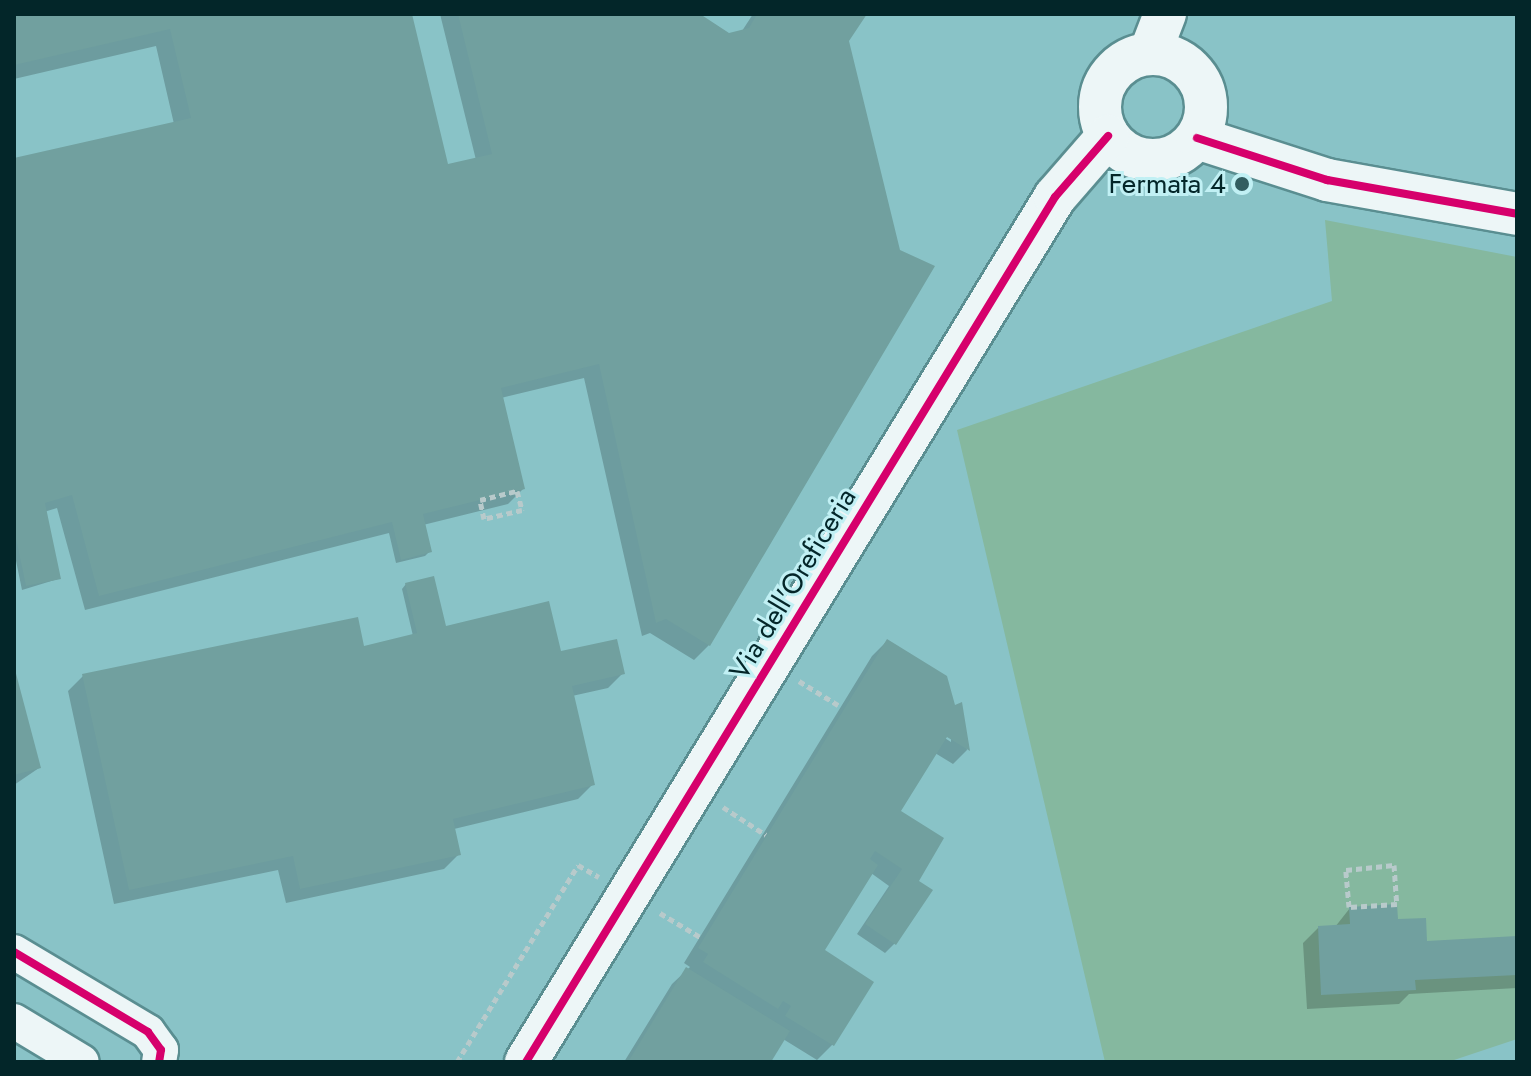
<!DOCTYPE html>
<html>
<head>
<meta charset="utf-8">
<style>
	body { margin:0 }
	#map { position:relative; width:1531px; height:1076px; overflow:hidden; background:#89c3c7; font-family:Jost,sans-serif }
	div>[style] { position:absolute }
	.green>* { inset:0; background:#85b89f }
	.shadow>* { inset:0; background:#0003 }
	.building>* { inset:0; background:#71a09f }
	.path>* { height:5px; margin-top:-2.5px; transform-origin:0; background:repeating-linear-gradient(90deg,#b8cacb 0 6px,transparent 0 10px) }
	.roads { filter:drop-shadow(2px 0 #5a8e91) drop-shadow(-2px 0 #5a8e91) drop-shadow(0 2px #5a8e91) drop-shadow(0 -2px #5a8e91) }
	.minor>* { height:34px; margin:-17px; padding:0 17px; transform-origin:17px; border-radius:17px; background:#edf6f7 }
	.tertiary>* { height:42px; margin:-21px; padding:0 21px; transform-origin:21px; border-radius:21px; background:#edf6f7 }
	.tertiary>.ring { margin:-21px; padding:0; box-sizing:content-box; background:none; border:42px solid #edf6f7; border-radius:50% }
	.cycleway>* { height:8px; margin:-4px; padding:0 4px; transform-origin:4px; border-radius:4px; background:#d6006c }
	.dots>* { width:22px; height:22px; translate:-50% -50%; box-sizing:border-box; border:4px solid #c1f0f4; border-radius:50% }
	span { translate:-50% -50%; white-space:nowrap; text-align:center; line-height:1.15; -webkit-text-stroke:6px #c1f0f4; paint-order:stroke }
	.poi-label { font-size:28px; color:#032629 }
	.right { translate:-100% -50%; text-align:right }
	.street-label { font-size:28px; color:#032629 }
	.frame { position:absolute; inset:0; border:16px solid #032629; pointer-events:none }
</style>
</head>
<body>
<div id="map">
	<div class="green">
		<i style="clip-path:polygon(1325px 220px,1517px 257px,1517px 1039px,1448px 1062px,1105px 1062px,957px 430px,1332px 301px)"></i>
	</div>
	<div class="shadow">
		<i style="clip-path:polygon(14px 14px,409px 14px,447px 166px,476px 160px,440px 14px,696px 14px,728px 35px,742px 31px,753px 14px,864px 14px,847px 40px,709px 645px,694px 660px,650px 633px,642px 636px,584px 378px,501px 398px,523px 489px,508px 504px,423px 525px,430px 551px,425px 556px,396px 563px,389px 533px,85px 610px,57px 508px,44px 512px,58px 579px,22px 590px,14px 551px,14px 160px,174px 124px,156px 46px,14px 79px)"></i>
		<i style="clip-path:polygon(406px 584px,440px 630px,560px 654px,623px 673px,608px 688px,572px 696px,593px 784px,578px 799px,454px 829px,459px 854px,444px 869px,286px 903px,278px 870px,114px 904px,68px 691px,83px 676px,363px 649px,413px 636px,402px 589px)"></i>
		<i style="clip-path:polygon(evenodd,887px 641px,953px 707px,961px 705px,967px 750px,953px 764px,935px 753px,898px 812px,916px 881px,895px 943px,885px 953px,857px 934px,889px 886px,871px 873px,822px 951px,871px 983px,832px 1045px,817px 1060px,783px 1039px,769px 1062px,624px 1062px,672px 984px,690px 967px,684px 963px,872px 656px,887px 641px,937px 733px,951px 737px,951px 742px,937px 733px)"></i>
		<i style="clip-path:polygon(14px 670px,39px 768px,14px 785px)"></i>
		<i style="clip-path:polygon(1350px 908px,1396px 921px,1425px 946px,1517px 938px,1517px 988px,1409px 994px,1399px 1004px,1307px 1009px,1303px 943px,1318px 928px,1335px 927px)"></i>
	</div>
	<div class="building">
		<i style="clip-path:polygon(14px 14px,412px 14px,448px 164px,492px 154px,458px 14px,700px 14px,729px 33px,749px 28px,757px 14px,867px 14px,849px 41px,900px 250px,935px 266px,710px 646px,666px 619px,656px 623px,599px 364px,501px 388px,525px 489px,423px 514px,432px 552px,401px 560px,392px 522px,99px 596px,72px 495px,45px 503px,61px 579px,26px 586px,14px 529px,14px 158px,191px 118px,170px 29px,14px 65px)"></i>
		<i style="clip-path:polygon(434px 576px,446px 626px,549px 601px,561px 651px,617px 639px,625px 674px,572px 686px,595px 785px,453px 819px,461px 855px,300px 889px,293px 856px,129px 890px,82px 674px,358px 617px,364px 646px,417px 633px,405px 583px)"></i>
		<i style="clip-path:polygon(887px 639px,947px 676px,955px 705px,962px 702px,970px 751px,947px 737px,901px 811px,944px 838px,919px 881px,933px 890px,896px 945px,865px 924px,902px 869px,875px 851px,870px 859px,878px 865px,825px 950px,874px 982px,834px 1046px,785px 1016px,791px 1006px,783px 1001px,778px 1009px,703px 962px,708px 954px,698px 948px)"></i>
		<i style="clip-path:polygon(14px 666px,41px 768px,14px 775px)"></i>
		<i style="clip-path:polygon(1397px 904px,1398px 919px,1426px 918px,1427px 941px,1517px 936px,1517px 975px,1415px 980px,1416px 990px,1321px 995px,1318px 926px,1350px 924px,1349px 907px)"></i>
		<i style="clip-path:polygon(686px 967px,790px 1031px,771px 1062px,628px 1062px)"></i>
	</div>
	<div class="path">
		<i style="left:517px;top:491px;width:20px;rotate:75deg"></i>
		<i style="left:522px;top:510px;width:39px;rotate:167deg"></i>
		<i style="left:484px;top:519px;width:19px;rotate:-102deg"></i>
		<i style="left:480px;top:500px;width:38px;rotate:-14deg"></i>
		<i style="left:799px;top:681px;width:46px;rotate:31.6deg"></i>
		<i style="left:723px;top:807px;width:51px;rotate:33.1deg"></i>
		<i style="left:1394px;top:865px;width:39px;rotate:86deg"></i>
		<i style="left:1397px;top:904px;width:48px;rotate:176.4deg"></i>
		<i style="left:1349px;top:907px;width:37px;rotate:-95deg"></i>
		<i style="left:1346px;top:870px;width:48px;rotate:-5.9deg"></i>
		<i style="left:660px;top:913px;width:47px;rotate:31deg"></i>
		<i style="left:457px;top:1062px;width:231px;rotate:-58.4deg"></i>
		<i style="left:578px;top:865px;width:24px;rotate:30deg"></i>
	</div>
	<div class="roads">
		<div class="minor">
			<i style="left:14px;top:952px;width:156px;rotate:30.8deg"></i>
			<i style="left:148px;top:1032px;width:22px;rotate:54deg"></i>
			<i style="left:161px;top:1050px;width:12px;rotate:99deg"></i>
			<i style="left:14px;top:1021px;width:79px;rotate:31.1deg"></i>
		</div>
		<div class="tertiary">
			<i style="left:1150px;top:53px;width:42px;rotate:-69deg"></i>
			<i class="ring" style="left:1100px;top:54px;width:64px;height:64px"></i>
			<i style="left:1197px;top:138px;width:137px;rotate:17.9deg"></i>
			<i style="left:1327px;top:180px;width:193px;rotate:10.1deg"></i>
			<i style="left:526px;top:1062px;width:1014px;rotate:-58.55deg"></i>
			<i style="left:1055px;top:197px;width:81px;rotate:-49deg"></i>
		</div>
	</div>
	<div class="cycleway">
		<i style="left:1197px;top:138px;width:137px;rotate:17.9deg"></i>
		<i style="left:1327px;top:180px;width:193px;rotate:10.1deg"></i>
		<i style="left:14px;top:952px;width:156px;rotate:30.8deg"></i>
		<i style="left:148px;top:1032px;width:22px;rotate:54deg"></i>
		<i style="left:161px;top:1050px;width:12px;rotate:99deg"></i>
		<i style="left:526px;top:1062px;width:1014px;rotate:-58.55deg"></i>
		<i style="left:1055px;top:197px;width:81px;rotate:-49deg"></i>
	</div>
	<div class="dots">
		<i style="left:1242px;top:184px;background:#325d60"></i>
	</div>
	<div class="poi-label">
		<span class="right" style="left:1226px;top:184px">Fermata 4</span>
	</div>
	<div class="street-label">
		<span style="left:793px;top:584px;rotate:-59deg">Via dell'Oreficeria</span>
	</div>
	<div class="frame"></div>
</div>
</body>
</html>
